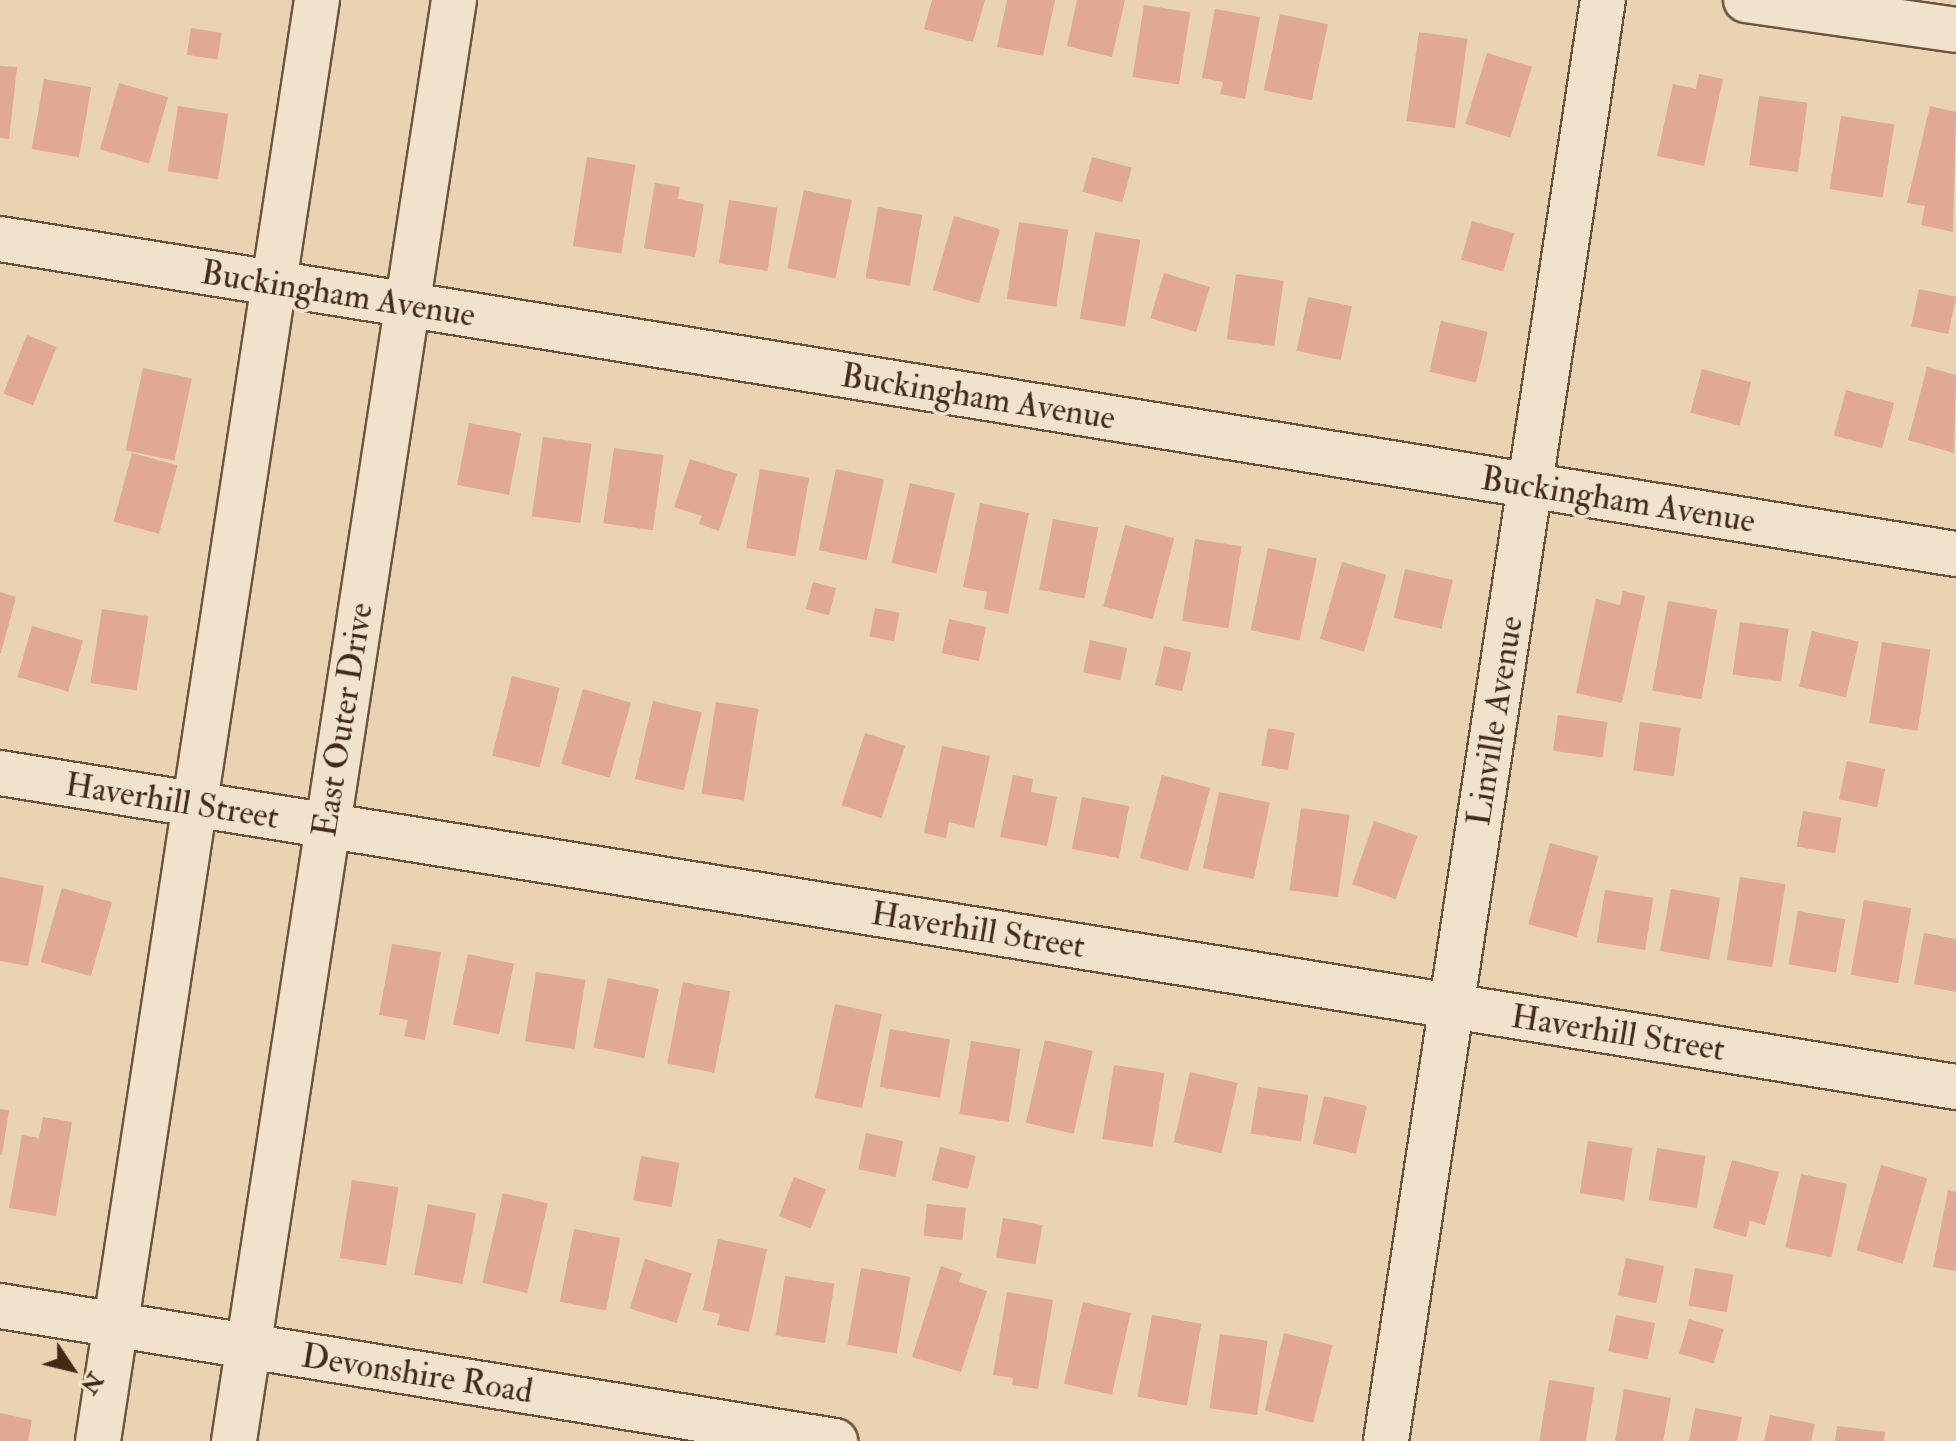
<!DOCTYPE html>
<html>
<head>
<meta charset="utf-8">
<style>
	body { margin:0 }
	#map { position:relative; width:1956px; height:1441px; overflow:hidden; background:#ead3b1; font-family:"IM FELL Double Pica",serif }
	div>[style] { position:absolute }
	.building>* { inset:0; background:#e1a894; transform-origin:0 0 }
	.roads { filter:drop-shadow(2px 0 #6b543e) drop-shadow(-2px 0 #6b543e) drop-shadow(0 2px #6b543e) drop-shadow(0 -2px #6b543e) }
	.street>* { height:44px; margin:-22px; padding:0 22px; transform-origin:22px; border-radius:22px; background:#f1e2cc }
	.secondary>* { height:44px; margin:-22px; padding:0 22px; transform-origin:22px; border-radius:22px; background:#f1e2cc }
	span { translate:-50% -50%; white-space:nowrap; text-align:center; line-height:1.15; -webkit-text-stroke:8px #f1e2cc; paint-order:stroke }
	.street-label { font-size:34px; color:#412a17 }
	.north { position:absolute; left:32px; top:1329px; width:80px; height:80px; -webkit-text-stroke:6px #f1e2cc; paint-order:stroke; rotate:125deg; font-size:22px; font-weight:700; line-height:32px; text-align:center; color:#412a17 }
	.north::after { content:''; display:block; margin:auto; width:28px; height:36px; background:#412a17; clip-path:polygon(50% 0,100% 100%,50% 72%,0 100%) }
</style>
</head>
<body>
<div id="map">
	<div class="building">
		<i style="clip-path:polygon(932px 0,985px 0,973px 42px,924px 29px)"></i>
		<i style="clip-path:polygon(1007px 0,1055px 0,1043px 56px,997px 47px)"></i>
		<i style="clip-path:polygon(1077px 0,1125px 0,1112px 57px,1067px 46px)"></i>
		<i style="left:1144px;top:5px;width:47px;height:73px;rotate:9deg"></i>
		<i style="clip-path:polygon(1215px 9px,1260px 17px,1245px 99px,1220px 94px,1223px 82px,1202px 78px)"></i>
		<i style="left:1280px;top:14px;width:49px;height:78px;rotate:12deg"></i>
		<i style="left:191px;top:28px;width:31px;height:27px;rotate:9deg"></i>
		<i style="left:1419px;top:32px;width:49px;height:90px;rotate:8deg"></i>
		<i style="left:1487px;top:53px;width:47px;height:74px;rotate:17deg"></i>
		<i style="clip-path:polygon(0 66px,17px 67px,9px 139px,0 138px)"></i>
		<i style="clip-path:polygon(1699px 74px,1723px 79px,1704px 166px,1657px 156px,1673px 84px,1696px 89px)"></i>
		<i style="left:44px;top:79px;width:48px;height:71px;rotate:10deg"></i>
		<i style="left:119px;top:83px;width:51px;height:69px;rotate:16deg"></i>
		<i style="left:1759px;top:96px;width:49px;height:70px;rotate:8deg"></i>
		<i style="left:178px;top:106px;width:51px;height:66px;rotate:9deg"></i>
		<i style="clip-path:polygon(1930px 106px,1956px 112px,1953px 232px,1921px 225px,1925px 206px,1907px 203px)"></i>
		<i style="left:1841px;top:116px;width:54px;height:74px;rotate:9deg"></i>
		<i style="left:587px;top:157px;width:49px;height:90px;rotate:9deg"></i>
		<i style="left:1092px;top:157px;width:41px;height:36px;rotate:15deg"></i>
		<i style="clip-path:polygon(655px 183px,680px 187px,678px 199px,704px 204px,695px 257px,644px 248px)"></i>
		<i style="left:804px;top:190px;width:49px;height:80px;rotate:12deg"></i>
		<i style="left:729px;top:200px;width:49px;height:64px;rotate:9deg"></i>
		<i style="left:878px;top:207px;width:45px;height:72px;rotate:10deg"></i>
		<i style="left:954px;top:216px;width:48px;height:77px;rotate:16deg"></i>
		<i style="left:1472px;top:221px;width:44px;height:40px;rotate:16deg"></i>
		<i style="left:1019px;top:222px;width:50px;height:78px;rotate:9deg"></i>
		<i style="left:1095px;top:232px;width:46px;height:88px;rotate:10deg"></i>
		<i style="left:1164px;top:273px;width:48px;height:47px;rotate:17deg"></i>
		<i style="left:1236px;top:274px;width:48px;height:66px;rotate:8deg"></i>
		<i style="left:1919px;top:289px;width:38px;height:38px;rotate:12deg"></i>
		<i style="left:1308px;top:297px;width:45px;height:55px;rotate:12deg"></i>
		<i style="left:1441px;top:321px;width:48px;height:52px;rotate:13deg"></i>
		<i style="left:27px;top:335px;width:32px;height:63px;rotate:22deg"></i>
		<i style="clip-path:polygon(1927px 367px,1956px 375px,1954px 453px,1908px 440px)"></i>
		<i style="left:143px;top:368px;width:50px;height:84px;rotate:12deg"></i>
		<i style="left:1702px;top:369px;width:51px;height:45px;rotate:15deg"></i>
		<i style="left:1846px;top:390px;width:50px;height:47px;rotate:15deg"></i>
		<i style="left:469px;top:423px;width:53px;height:63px;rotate:11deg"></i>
		<i style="left:543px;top:437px;width:49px;height:80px;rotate:8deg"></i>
		<i style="left:614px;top:448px;width:50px;height:76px;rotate:8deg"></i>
		<i style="left:132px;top:453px;width:47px;height:71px;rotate:15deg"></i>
		<i style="clip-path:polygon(690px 459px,737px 474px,719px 531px,699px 524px,702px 516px,674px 507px)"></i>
		<i style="left:760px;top:469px;width:50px;height:80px;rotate:10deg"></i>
		<i style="left:836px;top:469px;width:49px;height:83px;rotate:12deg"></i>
		<i style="left:910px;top:483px;width:46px;height:82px;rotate:13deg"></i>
		<i style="clip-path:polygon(980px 503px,1029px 513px,1008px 614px,984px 609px,987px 592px,963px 587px)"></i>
		<i style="left:1053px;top:519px;width:46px;height:72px;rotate:11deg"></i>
		<i style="left:1125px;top:525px;width:51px;height:84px;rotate:15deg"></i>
		<i style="left:1195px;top:539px;width:47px;height:83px;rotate:9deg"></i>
		<i style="left:1268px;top:548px;width:50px;height:84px;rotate:12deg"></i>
		<i style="left:1342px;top:562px;width:46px;height:80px;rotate:16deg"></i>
		<i style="left:1405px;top:569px;width:49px;height:50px;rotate:13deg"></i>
		<i style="left:813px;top:582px;width:24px;height:28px;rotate:15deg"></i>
		<i style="clip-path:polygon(1623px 591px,1645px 596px,1622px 703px,1576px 693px,1596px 599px,1620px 605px)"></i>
		<i style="clip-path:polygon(0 592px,16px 597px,1px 653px,0 653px)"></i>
		<i style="left:1668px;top:601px;width:50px;height:91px;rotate:10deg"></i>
		<i style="left:875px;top:608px;width:25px;height:29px;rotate:11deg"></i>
		<i style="left:102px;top:609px;width:47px;height:75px;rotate:9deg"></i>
		<i style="left:949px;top:619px;width:38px;height:35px;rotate:12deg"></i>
		<i style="left:1740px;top:622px;width:49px;height:53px;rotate:8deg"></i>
		<i style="left:32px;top:626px;width:53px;height:53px;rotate:16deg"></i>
		<i style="left:1812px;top:631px;width:48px;height:57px;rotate:13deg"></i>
		<i style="left:1090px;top:640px;width:38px;height:33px;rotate:12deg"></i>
		<i style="left:1882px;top:642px;width:49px;height:82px;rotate:9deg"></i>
		<i style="left:1164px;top:646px;width:28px;height:40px;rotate:13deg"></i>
		<i style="left:512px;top:676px;width:49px;height:82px;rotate:14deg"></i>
		<i style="left:583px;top:689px;width:50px;height:78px;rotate:16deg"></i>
		<i style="left:653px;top:701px;width:50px;height:80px;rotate:13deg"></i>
		<i style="left:716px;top:702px;width:43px;height:93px;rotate:9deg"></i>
		<i style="left:1558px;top:715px;width:50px;height:36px;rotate:8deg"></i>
		<i style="left:1640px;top:722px;width:41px;height:49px;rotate:8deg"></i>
		<i style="left:1268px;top:728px;width:27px;height:38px;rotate:10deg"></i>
		<i style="left:865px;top:733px;width:42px;height:76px;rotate:18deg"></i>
		<i style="clip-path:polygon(942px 746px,990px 756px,974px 828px,949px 822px,946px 838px,924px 833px)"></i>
		<i style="left:1847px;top:761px;width:39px;height:39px;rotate:12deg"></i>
		<i style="clip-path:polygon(1013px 775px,1033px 779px,1031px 792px,1057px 797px,1047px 846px,1000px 837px)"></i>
		<i style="left:1162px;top:775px;width:50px;height:86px;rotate:15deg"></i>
		<i style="left:1219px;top:792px;width:52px;height:78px;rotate:12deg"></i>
		<i style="left:1082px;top:797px;width:48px;height:53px;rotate:11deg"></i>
		<i style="left:1301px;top:808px;width:49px;height:83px;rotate:8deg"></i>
		<i style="left:1803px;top:811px;width:39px;height:36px;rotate:10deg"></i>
		<i style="left:1374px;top:821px;width:46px;height:67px;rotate:19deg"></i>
		<i style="left:1550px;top:843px;width:50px;height:84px;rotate:15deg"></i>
		<i style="clip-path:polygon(0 877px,44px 886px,28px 966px,0 961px)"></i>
		<i style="left:1740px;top:877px;width:46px;height:84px;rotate:9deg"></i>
		<i style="left:62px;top:888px;width:52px;height:77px;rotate:16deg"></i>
		<i style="left:1671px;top:889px;width:50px;height:63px;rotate:10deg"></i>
		<i style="left:1605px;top:890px;width:49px;height:53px;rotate:9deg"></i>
		<i style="left:1864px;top:900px;width:48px;height:76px;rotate:10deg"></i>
		<i style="left:1798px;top:911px;width:48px;height:54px;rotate:10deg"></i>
		<i style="clip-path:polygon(1924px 933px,1956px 939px,1956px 992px,1914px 984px)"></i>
		<i style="clip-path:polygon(392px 944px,441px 952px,425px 1040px,404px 1036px,408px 1020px,379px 1015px)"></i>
		<i style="left:468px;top:954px;width:47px;height:72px;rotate:12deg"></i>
		<i style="left:536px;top:972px;width:50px;height:70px;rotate:9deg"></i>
		<i style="left:608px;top:978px;width:52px;height:71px;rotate:12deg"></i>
		<i style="left:683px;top:982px;width:48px;height:83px;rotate:11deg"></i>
		<i style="left:835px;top:1004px;width:48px;height:96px;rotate:12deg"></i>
		<i style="left:890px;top:1029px;width:61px;height:59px;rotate:10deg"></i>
		<i style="left:1045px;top:1040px;width:49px;height:85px;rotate:13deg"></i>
		<i style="left:971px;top:1041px;width:50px;height:74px;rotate:9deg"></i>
		<i style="left:1114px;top:1065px;width:51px;height:75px;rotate:9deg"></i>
		<i style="left:1190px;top:1072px;width:49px;height:72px;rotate:13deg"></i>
		<i style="left:1258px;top:1087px;width:51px;height:47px;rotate:9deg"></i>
		<i style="left:1324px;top:1096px;width:44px;height:49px;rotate:13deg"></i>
		<i style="clip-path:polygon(0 1109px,9px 1110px,2px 1155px,0 1154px)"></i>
		<i style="clip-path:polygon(43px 1117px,72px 1122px,56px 1216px,9px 1208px,22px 1135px,39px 1138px)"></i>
		<i style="left:866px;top:1133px;width:38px;height:37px;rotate:12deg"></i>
		<i style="left:1588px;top:1141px;width:45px;height:53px;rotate:9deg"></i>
		<i style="left:940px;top:1147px;width:37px;height:34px;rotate:14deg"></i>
		<i style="left:1657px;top:1148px;width:49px;height:53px;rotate:9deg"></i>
		<i style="left:641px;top:1156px;width:39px;height:45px;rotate:10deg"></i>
		<i style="clip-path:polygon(1732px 1160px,1779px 1172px,1765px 1225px,1750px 1221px,1746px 1237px,1713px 1228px)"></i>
		<i style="left:1881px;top:1165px;width:48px;height:89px;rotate:16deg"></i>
		<i style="left:1801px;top:1174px;width:47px;height:75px;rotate:12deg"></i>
		<i style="left:794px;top:1177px;width:34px;height:42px;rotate:21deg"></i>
		<i style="left:352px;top:1180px;width:47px;height:79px;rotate:9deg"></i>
		<i style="clip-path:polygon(1948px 1190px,1956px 1192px,1956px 1271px,1933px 1267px)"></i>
		<i style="left:503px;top:1193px;width:46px;height:92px;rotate:13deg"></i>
		<i style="left:428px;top:1204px;width:49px;height:72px;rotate:11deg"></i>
		<i style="left:927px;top:1204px;width:39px;height:32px;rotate:6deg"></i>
		<i style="left:1003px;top:1218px;width:40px;height:40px;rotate:10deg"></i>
		<i style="left:574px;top:1229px;width:47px;height:74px;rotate:11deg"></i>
		<i style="clip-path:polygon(718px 1239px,767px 1249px,749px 1332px,717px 1325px,720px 1314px,703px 1310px)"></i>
		<i style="left:1626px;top:1258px;width:39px;height:38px;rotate:12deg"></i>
		<i style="left:645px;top:1259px;width:49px;height:52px;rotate:17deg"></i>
		<i style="clip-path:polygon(941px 1266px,962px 1273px,959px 1282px,987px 1291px,961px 1372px,912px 1357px)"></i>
		<i style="left:861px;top:1268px;width:50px;height:78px;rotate:10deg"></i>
		<i style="left:1695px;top:1268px;width:39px;height:38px;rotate:10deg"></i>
		<i style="left:785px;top:1276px;width:50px;height:60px;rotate:9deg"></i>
		<i style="clip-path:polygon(1007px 1292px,1053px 1300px,1038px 1389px,1012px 1385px,1013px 1378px,993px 1375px)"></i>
		<i style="left:1083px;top:1302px;width:49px;height:84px;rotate:13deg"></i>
		<i style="left:1152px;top:1315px;width:50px;height:83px;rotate:10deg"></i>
		<i style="left:1616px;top:1315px;width:40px;height:37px;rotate:12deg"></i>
		<i style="left:1689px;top:1319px;width:36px;height:36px;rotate:16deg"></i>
		<i style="left:1284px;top:1333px;width:50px;height:80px;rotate:14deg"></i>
		<i style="left:1220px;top:1334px;width:48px;height:75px;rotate:8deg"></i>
		<i style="left:1549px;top:1380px;width:46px;height:62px;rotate:9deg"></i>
		<i style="clip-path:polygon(1624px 1389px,1671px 1398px,1663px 1441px,1615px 1441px)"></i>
		<i style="clip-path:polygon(1695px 1408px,1742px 1417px,1737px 1441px,1689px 1441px)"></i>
		<i style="clip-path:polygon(0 1413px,32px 1420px,28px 1441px,0 1441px)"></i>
		<i style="clip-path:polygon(1770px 1415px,1815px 1424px,1811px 1441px,1764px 1441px)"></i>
		<i style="clip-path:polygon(1837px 1426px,1885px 1432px,1884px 1441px,1835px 1441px)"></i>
	</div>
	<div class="roads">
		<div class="street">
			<i style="left:1746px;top:0;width:212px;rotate:8.1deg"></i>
			<i style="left:0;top:239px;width:1981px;rotate:9.15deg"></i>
			<i style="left:0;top:773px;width:1981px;rotate:9.12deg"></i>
			<i style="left:0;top:1306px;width:846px;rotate:9.18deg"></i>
			<i style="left:1386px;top:1441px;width:1457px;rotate:-81.44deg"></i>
		</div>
		<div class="secondary">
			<i style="left:98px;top:1441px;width:1458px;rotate:-81.36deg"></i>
			<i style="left:234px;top:1441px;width:1458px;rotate:-81.32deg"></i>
		</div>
	</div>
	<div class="street-label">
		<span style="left:338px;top:294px;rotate:9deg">Buckingham Avenue</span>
		<span style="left:978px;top:397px;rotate:9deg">Buckingham Avenue</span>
		<span style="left:1618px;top:500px;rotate:9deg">Buckingham Avenue</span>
		<span style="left:343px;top:720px;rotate:-81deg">East Outer Drive</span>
		<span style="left:1495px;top:721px;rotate:-81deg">Linville Avenue</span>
		<span style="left:172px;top:801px;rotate:9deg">Haverhill Street</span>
		<span style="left:978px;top:930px;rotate:9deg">Haverhill Street</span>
		<span style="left:1618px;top:1033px;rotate:9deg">Haverhill Street</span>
		<span style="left:417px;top:1374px;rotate:9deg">Devonshire Road</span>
	</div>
	<div class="north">N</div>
</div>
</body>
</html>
